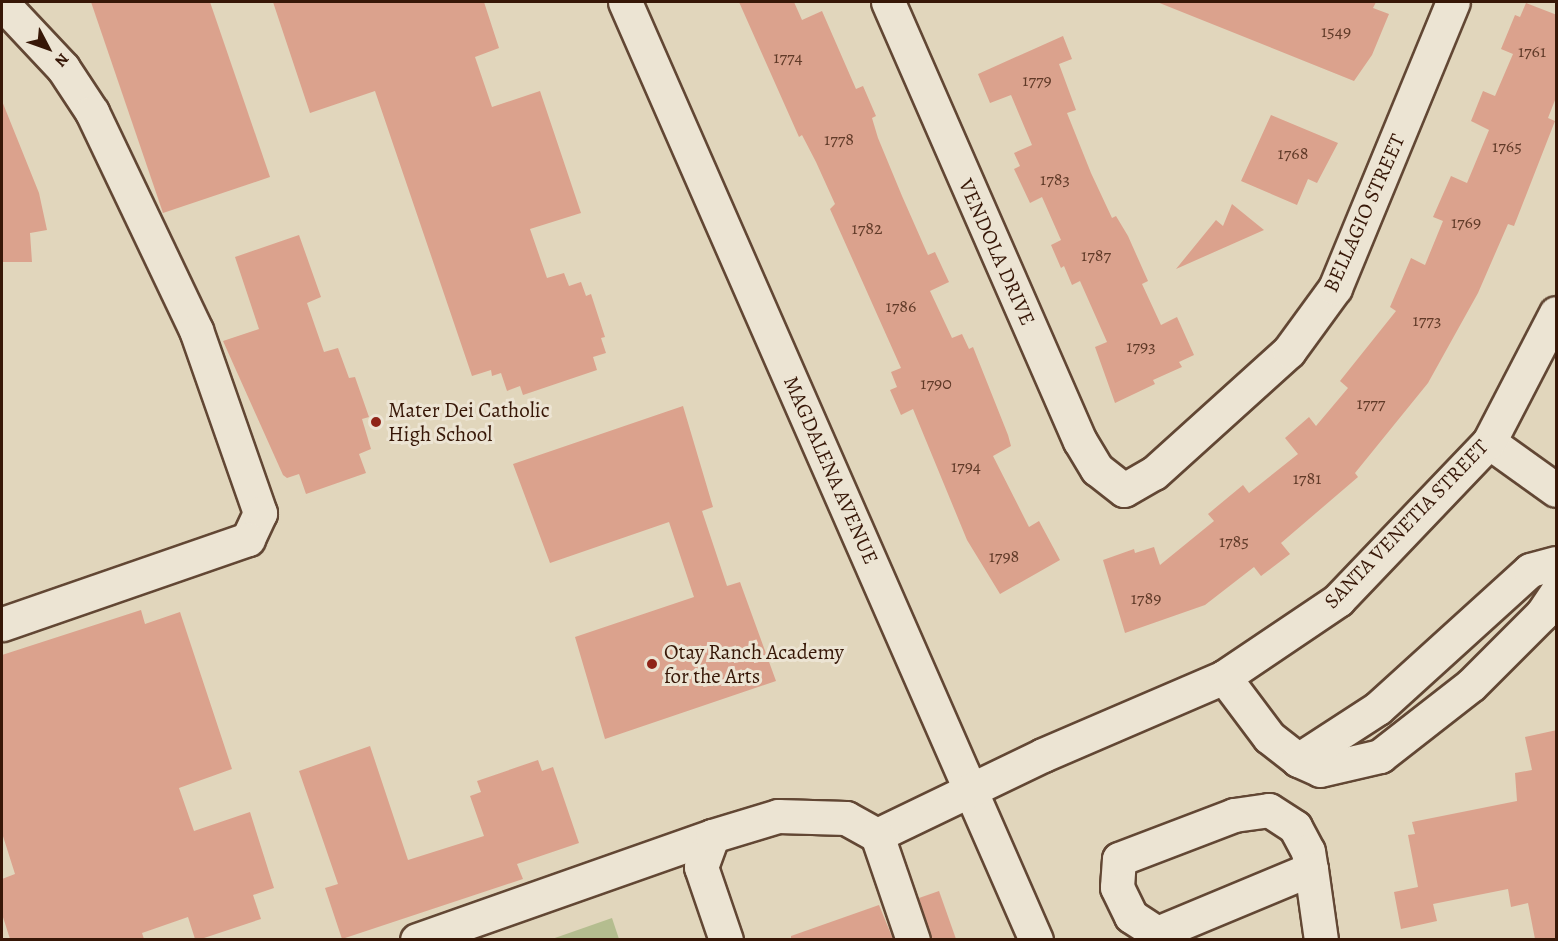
<!DOCTYPE html>
<html>
<head>
<meta charset="utf-8">
<style>
	body { margin:0 }
	#map { position:relative; width:1558px; height:941px; overflow:hidden; background:#e1d6bc; font-family:Alegreya,serif }
	div>[style] { position:absolute }
	.green>* { inset:0; background:#b4bd8f }
	.building>* { inset:0; background:#dba28d }
	.roads { filter:drop-shadow(2px 0 #624734) drop-shadow(-2px 0 #624734) drop-shadow(0 2px #624734) drop-shadow(0 -2px #624734) }
	.minor>* { height:33px; margin:-16.5px; padding:0 16.5px; transform-origin:16.5px; border-radius:16.5px; background:#ece4d3 }
	.dots>* { width:16px; height:16px; translate:-50% -50%; box-sizing:border-box; border:3px solid #ece4d3; border-radius:50% }
	span { translate:-50% -50%; white-space:nowrap; text-align:center; line-height:1.15; -webkit-text-stroke:6px #ece4d3; paint-order:stroke }
	.number-label { font-size:18px; color:#603a28 }
	.number-label span { -webkit-text-stroke-width:0 }
	.street-label { font-size:21px; color:#371707 }
	.poi-label { font-size:21px; color:#371707 }
	.left { translate:0 -50%; text-align:left }
	.frame { position:absolute; inset:0; border:3px solid #371707; pointer-events:none }
	.north { position:absolute; left:18px; top:18px; width:60px; height:60px; -webkit-text-stroke:4px #ece4d3; paint-order:stroke; rotate:131deg; font-size:16px; font-weight:700; line-height:24px; text-align:center; color:#371707 }
	.north::after { content:''; display:block; margin:auto; width:21px; height:27px; background:#371707; clip-path:polygon(50% 0,100% 100%,50% 72%,0 100%) }
</style>
</head>
<body>
<div id="map">
	<div class="green">
		<i style="clip-path:polygon(612px 918px,619px 939px,552px 939px)"></i>
	</div>
	<div class="building">
		<i style="clip-path:polygon(91px 2px,210px 2px,270px 177px,163px 213px)"></i>
		<i style="clip-path:polygon(273px 2px,484px 2px,499px 48px,475px 57px,492px 107px,540px 91px,581px 213px,530px 229px,547px 278px,564px 273px,569px 286px,581px 282px,586px 296px,591px 294px,605px 337px,601px 338px,606px 353px,593px 357px,597px 370px,523px 395px,520px 386px,507px 391px,501px 373px,492px 376px,491px 370px,472px 376px,375px 91px,310px 113px)"></i>
		<i style="clip-path:polygon(739px 2px,794px 2px,802px 20px,822px 11px,856px 89px,863px 86px,876px 116px,872px 118px,878px 138px,902px 196px,928px 255px,935px 252px,949px 282px,930px 291px,952px 338px,962px 334px,969px 349px,973px 347px,1008px 435px,1011px 446px,993px 456px,1029px 527px,1039px 521px,1060px 560px,1000px 594px,967px 540px,913px 409px,901px 415px,890px 390px,897px 387px,891px 372px,901px 368px,830px 209px,835px 204px,816px 162px,802px 135px,799px 137px)"></i>
		<i style="clip-path:polygon(1157px 2px,1376px 2px,1373px 8px,1389px 14px,1372px 55px,1354px 81px)"></i>
		<i style="clip-path:polygon(1526px 3px,1557px 15px,1557px 95px,1548px 118px,1555px 121px,1514px 226px,1508px 224px,1478px 293px,1428px 383px,1355px 473px,1358px 477px,1281px 543px,1290px 554px,1261px 576px,1254px 567px,1205px 605px,1125px 633px,1103px 560px,1134px 549px,1135px 553px,1154px 547px,1160px 565px,1214px 521px,1208px 514px,1243px 485px,1249px 493px,1298px 454px,1285px 438px,1309px 417px,1316px 426px,1348px 388px,1340px 381px,1396px 311px,1390px 307px,1411px 258px,1425px 265px,1443px 221px,1433px 217px,1451px 176px,1467px 183px,1489px 130px,1471px 121px,1483px 91px,1495px 96px,1513px 54px,1501px 49px,1515px 15px,1520px 17px)"></i>
		<i style="clip-path:polygon(1063px 36px,1072px 59px,1059px 64px,1076px 110px,1067px 113px,1091px 173px,1112px 218px,1116px 216px,1128px 236px,1148px 281px,1142px 284px,1161px 325px,1177px 317px,1194px 355px,1179px 362px,1182px 367px,1153px 380px,1155px 384px,1115px 403px,1095px 347px,1107px 342px,1080px 281px,1072px 285px,1064px 266px,1061px 268px,1051px 245px,1061px 240px,1042px 197px,1030px 203px,1014px 169px,1020px 166px,1014px 153px,1032px 145px,1011px 95px,990px 103px,978px 74px)"></i>
		<i style="clip-path:polygon(2px 101px,39px 193px,47px 230px,30px 233px,32px 262px,2px 262px)"></i>
		<i style="clip-path:polygon(1271px 115px,1338px 143px,1317px 183px,1308px 179px,1297px 205px,1241px 181px)"></i>
		<i style="clip-path:polygon(1232px 204px,1264px 230px,1176px 269px,1216px 220px,1223px 226px)"></i>
		<i style="clip-path:polygon(299px 235px,321px 297px,307px 303px,324px 352px,338px 348px,349px 378px,355px 377px,369px 417px,362px 419px,371px 449px,359px 454px,366px 473px,306px 494px,299px 474px,287px 478px,283px 475px,223px 341px,259px 329px,235px 257px)"></i>
		<i style="clip-path:polygon(683px 406px,713px 507px,702px 511px,727px 586px,740px 582px,776px 681px,605px 739px,575px 637px,694px 597px,669px 522px,550px 563px,513px 464px)"></i>
		<i style="clip-path:polygon(141px 610px,145px 624px,180px 612px,232px 769px,179px 788px,194px 831px,250px 812px,274px 888px,253px 895px,261px 919px,201px 939px,195px 939px,188px 917px,142px 933px,144px 939px,10px 939px,2px 914px,2px 879px,15px 874px,2px 833px,2px 655px)"></i>
		<i style="clip-path:polygon(1557px 730px,1557px 939px,1535px 939px,1528px 903px,1511px 907px,1508px 889px,1433px 904px,1437px 921px,1401px 929px,1394px 892px,1418px 887px,1408px 835px,1415px 834px,1412px 822px,1517px 801px,1515px 773px,1532px 770px,1525px 737px)"></i>
		<i style="clip-path:polygon(370px 746px,408px 860px,484px 836px,470px 796px,481px 792px,477px 781px,538px 760px,542px 771px,553px 767px,579px 843px,517px 864px,523px 879px,342px 939px,325px 888px,338px 884px,299px 771px)"></i>
		<i style="clip-path:polygon(939px 891px,956px 939px,931px 939px,919px 898px)"></i>
		<i style="clip-path:polygon(879px 905px,893px 939px,791px 939px,791px 936px)"></i>
	</div>
	<div class="roads">
		<div class="minor">
			<i style="left:625px;top:2px;width:1024px;rotate:66.34deg"></i>
			<i style="left:888px;top:2px;width:479px;rotate:66.4deg"></i>
			<i style="left:1080px;top:441px;width:33px;rotate:59deg"></i>
			<i style="left:1097px;top:469px;width:34px;rotate:38deg"></i>
			<i style="left:1124px;top:490px;width:34px;rotate:-30deg"></i>
			<i style="left:1154px;top:473px;width:182px;rotate:-42.1deg"></i>
			<i style="left:1289px;top:351px;width:78px;rotate:-53.9deg"></i>
			<i style="left:1335px;top:288px;width:309px;rotate:-67.6deg"></i>
			<i style="left:2px;top:3px;width:89px;rotate:46.8deg"></i>
			<i style="left:63px;top:68px;width:53px;rotate:56.6deg"></i>
			<i style="left:92px;top:112px;width:242px;rotate:64.5deg"></i>
			<i style="left:196px;top:330px;width:194px;rotate:70.7deg"></i>
			<i style="left:260px;top:513px;width:29px;rotate:115deg"></i>
			<i style="left:248px;top:539px;width:260px;rotate:160.9deg"></i>
			<i style="left:1489px;top:442px;width:82px;rotate:35.6deg"></i>
			<i style="left:1224px;top:677px;width:75px;rotate:53.1deg"></i>
			<i style="left:1269px;top:737px;width:37px;rotate:38deg"></i>
			<i style="left:1298px;top:760px;width:24px;rotate:24deg"></i>
			<i style="left:1320px;top:770px;width:62px;rotate:-13.1deg"></i>
			<i style="left:1380px;top:756px;width:115px;rotate:-38deg"></i>
			<i style="left:1471px;top:685px;width:100px;rotate:-45deg"></i>
			<i style="left:1542px;top:614px;width:25px;rotate:-56deg"></i>
			<i style="left:1298px;top:760px;width:95px;rotate:-33deg"></i>
			<i style="left:1378px;top:708px;width:205px;rotate:-42.2deg"></i>
			<i style="left:1530px;top:570px;width:27px;rotate:-15deg"></i>
			<i style="left:877px;top:835px;width:184px;rotate:-25.7deg"></i>
			<i style="left:1043px;top:755px;width:197px;rotate:-23.3deg"></i>
			<i style="left:1224px;top:677px;width:138px;rotate:-34deg"></i>
			<i style="left:1338px;top:600px;width:219px;rotate:-46.3deg"></i>
			<i style="left:1489px;top:442px;width:145px;rotate:-62.6deg"></i>
			<i style="left:1311px;top:869px;width:167px;rotate:157.4deg"></i>
			<i style="left:1157px;top:933px;width:31px;rotate:-147deg"></i>
			<i style="left:1131px;top:916px;width:32px;rotate:-116deg"></i>
			<i style="left:1117px;top:887px;width:28px;rotate:-86deg"></i>
			<i style="left:1119px;top:859px;width:123px;rotate:-20.9deg"></i>
			<i style="left:1234px;top:815px;width:35px;rotate:-8deg"></i>
			<i style="left:1269px;top:810px;width:31px;rotate:33deg"></i>
			<i style="left:1295px;top:827px;width:27px;rotate:62deg"></i>
			<i style="left:1308px;top:851px;width:18px;rotate:81deg"></i>
			<i style="left:1311px;top:869px;width:72px;rotate:82deg"></i>
			<i style="left:417px;top:940px;width:313px;rotate:-19.4deg"></i>
			<i style="left:726px;top:940px;width:77px;rotate:-108.9deg"></i>
			<i style="left:701px;top:867px;width:33px;rotate:-70deg"></i>
			<i style="left:712px;top:836px;width:69px;rotate:-16.9deg"></i>
			<i style="left:778px;top:816px;width:68px;rotate:1.7deg"></i>
			<i style="left:846px;top:818px;width:35px;rotate:29deg"></i>
			<i style="left:877px;top:835px;width:111px;rotate:71.1deg"></i>
		</div>
	</div>
	<div class="dots">
		<i style="left:376px;top:422px;background:#8f2418"></i>
		<i style="left:652px;top:664px;background:#8f2418"></i>
	</div>
	<div class="number-label">
		<span style="left:1336px;top:31px">1549</span>
		<span style="left:1532px;top:51px">1761</span>
		<span style="left:788px;top:57px">1774</span>
		<span style="left:1037px;top:80px">1779</span>
		<span style="left:839px;top:139px">1778</span>
		<span style="left:1507px;top:146px">1765</span>
		<span style="left:1293px;top:153px">1768</span>
		<span style="left:1055px;top:179px">1783</span>
		<span style="left:1466px;top:222px">1769</span>
		<span style="left:867px;top:228px">1782</span>
		<span style="left:1096px;top:255px">1787</span>
		<span style="left:901px;top:306px">1786</span>
		<span style="left:1427px;top:320px">1773</span>
		<span style="left:1141px;top:346px">1793</span>
		<span style="left:936px;top:383px">1790</span>
		<span style="left:1371px;top:403px">1777</span>
		<span style="left:966px;top:466px">1794</span>
		<span style="left:1307px;top:478px">1781</span>
		<span style="left:1234px;top:541px">1785</span>
		<span style="left:1004px;top:556px">1798</span>
		<span style="left:1146px;top:598px">1789</span>
	</div>
	<div class="street-label">
		<span style="left:1364px;top:213px;rotate:-66deg">BELLAGIO STREET</span>
		<span style="left:997px;top:252px;rotate:66deg">VENDOLA DRIVE</span>
		<span style="left:831px;top:470px;rotate:66deg">MAGDALENA AVENUE</span>
		<span style="left:1406px;top:524px;rotate:-46deg">SANTA VENETIA STREET</span>
	</div>
	<div class="poi-label">
		<span class="left" style="left:388px;top:422px">Mater Dei Catholic<br>High School</span>
		<span class="left" style="left:664px;top:664px">Otay Ranch Academy<br>for the Arts</span>
	</div>
	<div class="frame"></div>
	<div class="north">N</div>
</div>
</body>
</html>
